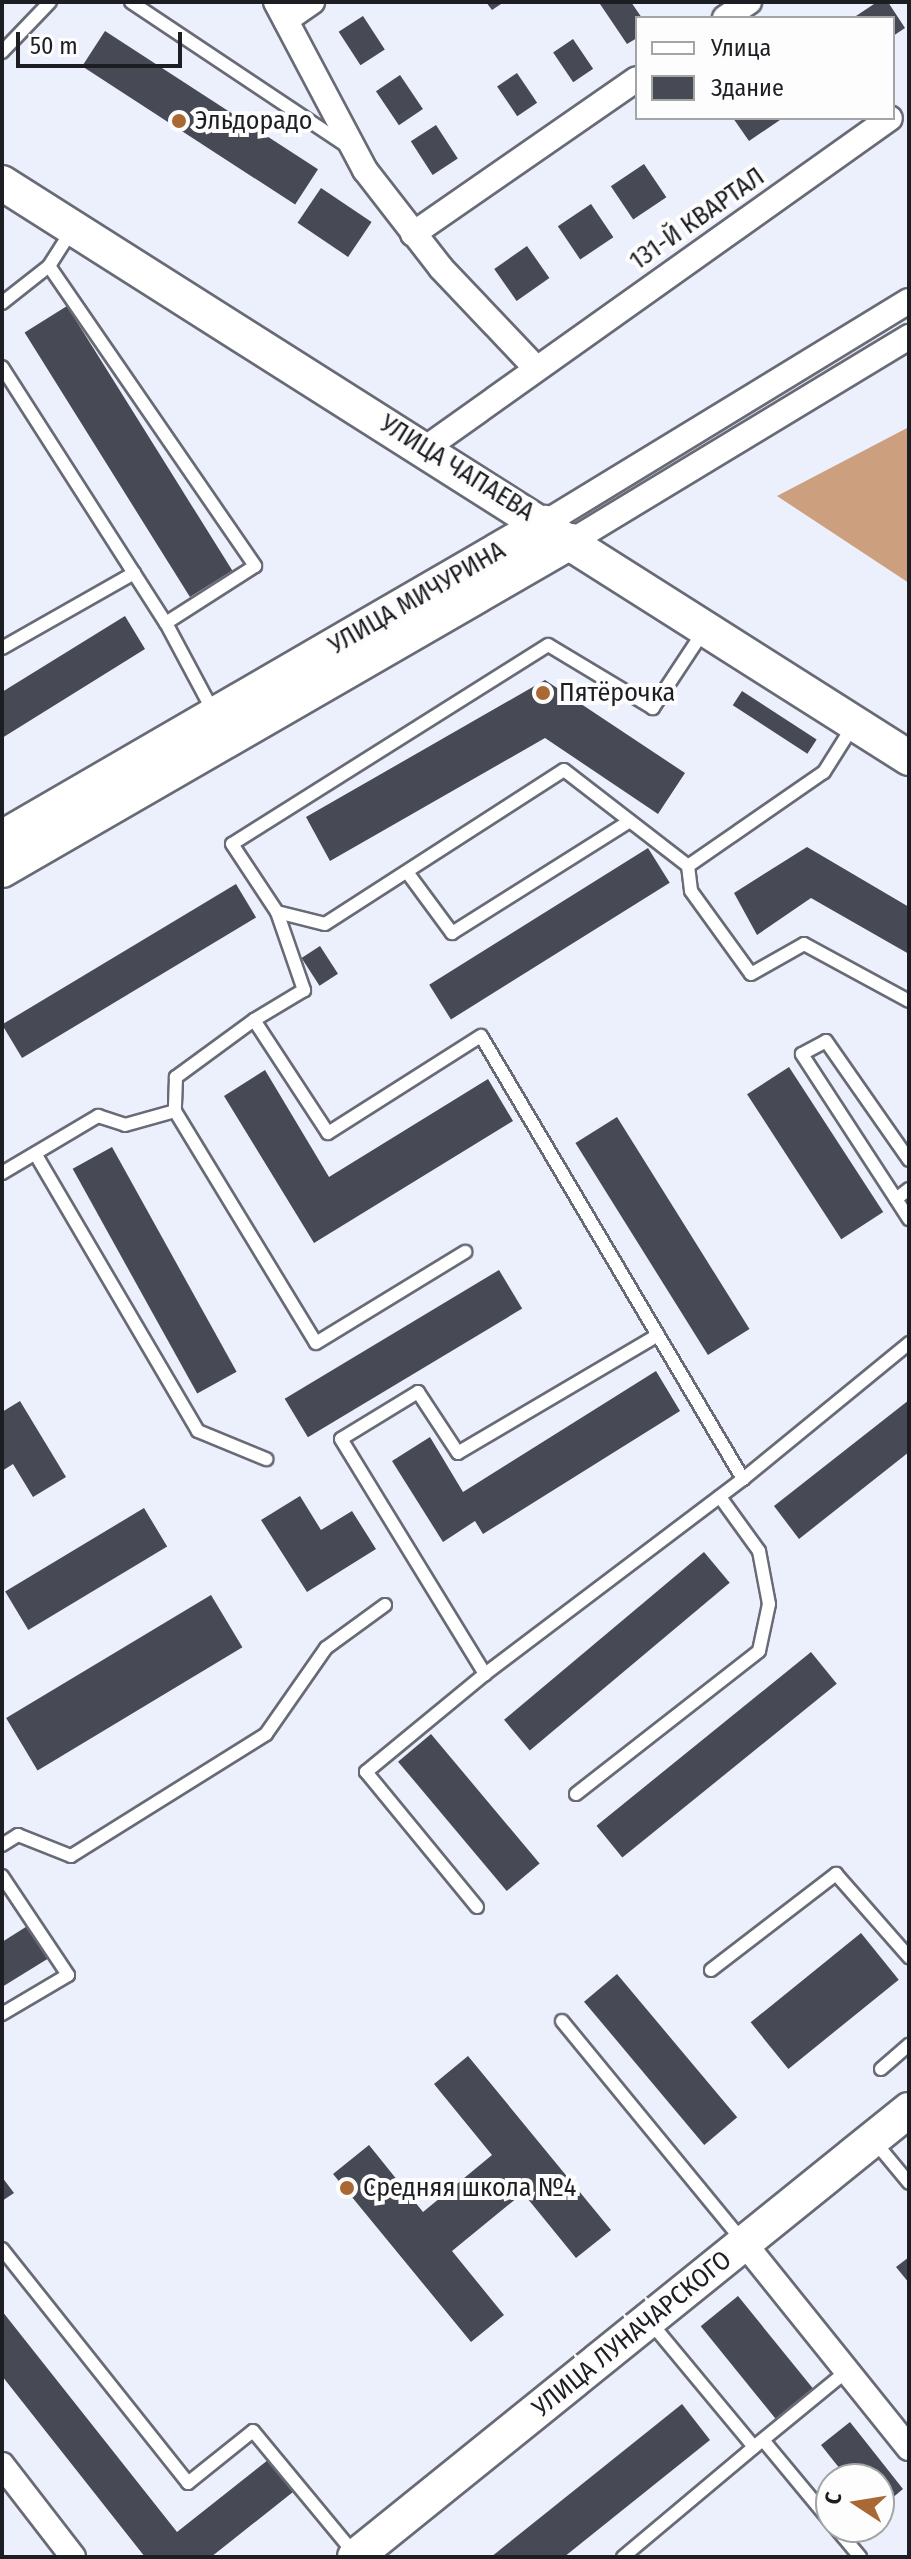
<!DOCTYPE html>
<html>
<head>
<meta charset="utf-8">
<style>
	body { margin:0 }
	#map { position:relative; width:911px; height:2559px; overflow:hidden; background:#eceffc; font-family:"Fira Sans Condensed",sans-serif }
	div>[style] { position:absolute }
	.forest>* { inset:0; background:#cc9f7f }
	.building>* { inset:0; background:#474a54; transform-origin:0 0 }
	.roads { filter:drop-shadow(2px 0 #686b76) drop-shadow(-2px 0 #686b76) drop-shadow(0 2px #686b76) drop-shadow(0 -2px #686b76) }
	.lane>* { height:12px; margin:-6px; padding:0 6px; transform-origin:6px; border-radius:6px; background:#fff }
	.street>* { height:24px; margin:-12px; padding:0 12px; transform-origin:12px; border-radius:12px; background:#fff }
	.secondary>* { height:34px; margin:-17px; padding:0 17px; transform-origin:17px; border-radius:17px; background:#fff }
	.dots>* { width:22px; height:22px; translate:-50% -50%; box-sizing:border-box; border:4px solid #fdfdfd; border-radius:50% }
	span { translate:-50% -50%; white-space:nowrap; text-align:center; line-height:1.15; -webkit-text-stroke:8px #fdfdfd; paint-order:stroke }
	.poi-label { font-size:26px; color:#1d1e23 }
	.left { translate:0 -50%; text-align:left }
	.street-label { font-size:26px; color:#1d1e23 }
	.frame { position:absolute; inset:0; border:4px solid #1d1e23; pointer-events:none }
	.legend { position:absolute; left:635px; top:16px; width:260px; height:104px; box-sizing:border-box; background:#fdfdfd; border:2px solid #a3a4a6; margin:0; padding:10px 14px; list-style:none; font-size:24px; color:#1d1e23 }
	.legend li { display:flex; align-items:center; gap:16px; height:40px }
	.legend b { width:40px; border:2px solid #a3a4a6 }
	.north { position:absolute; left:815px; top:2463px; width:80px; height:80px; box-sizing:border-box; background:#fdfdfd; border:2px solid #a3a4a6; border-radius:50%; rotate:282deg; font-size:22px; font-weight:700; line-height:32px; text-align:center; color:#1d1e23 }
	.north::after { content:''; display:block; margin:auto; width:28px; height:36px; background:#aa6834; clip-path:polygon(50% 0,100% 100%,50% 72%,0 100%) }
	.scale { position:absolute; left:16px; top:32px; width:166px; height:36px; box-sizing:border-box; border:4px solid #1d1e23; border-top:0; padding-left:10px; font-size:24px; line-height:28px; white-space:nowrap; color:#1d1e23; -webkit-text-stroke:6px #fdfdfd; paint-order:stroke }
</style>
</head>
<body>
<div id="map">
	<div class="forest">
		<i style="clip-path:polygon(909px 427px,909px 583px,777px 496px)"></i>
	</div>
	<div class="building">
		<i style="clip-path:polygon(486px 2px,504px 2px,492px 10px)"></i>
		<i style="clip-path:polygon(631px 2px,642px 18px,637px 18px,637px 38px,627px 44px,600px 4px)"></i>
		<i style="clip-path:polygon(877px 2px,888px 2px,905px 28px,893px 36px,893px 18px,853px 18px)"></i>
		<i style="left:363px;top:16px;width:40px;height:29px;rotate:57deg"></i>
		<i style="left:105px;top:31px;width:254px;height:42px;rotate:33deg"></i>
		<i style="left:573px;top:39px;width:36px;height:24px;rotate:56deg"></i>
		<i style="left:517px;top:73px;width:36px;height:24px;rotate:56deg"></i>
		<i style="left:400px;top:75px;width:41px;height:29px;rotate:56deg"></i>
		<i style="clip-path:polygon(733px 118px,778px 118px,780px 120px,749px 141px)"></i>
		<i style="left:436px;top:125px;width:40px;height:30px;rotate:57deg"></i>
		<i style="left:644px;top:164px;width:40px;height:40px;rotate:56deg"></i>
		<i style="left:321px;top:188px;width:61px;height:42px;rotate:34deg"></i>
		<i style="left:591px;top:204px;width:40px;height:40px;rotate:56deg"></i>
		<i style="left:527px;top:246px;width:39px;height:40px;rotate:55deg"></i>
		<i style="left:67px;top:306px;width:312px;height:50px;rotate:58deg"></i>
		<i style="clip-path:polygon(125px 616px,145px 649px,2px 738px,2px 692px)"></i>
		<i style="clip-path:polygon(545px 680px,685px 773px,658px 814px,545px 738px,330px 861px,306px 817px)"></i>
		<i style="left:742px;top:691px;width:89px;height:17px;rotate:33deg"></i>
		<i style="clip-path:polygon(807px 847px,909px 907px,909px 954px,811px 898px,757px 935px,734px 893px)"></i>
		<i style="left:648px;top:848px;width:41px;height:258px;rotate:58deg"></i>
		<i style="left:236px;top:884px;width:39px;height:273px;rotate:59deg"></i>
		<i style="left:320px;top:946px;width:33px;height:22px;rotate:57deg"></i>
		<i style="left:789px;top:1067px;width:173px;height:50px;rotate:57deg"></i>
		<i style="clip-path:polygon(265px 1070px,329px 1177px,488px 1079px,513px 1121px,314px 1243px,224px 1096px)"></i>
		<i style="left:617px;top:1117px;width:250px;height:49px;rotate:58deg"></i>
		<i style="left:112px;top:1147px;width:257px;height:45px;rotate:61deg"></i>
		<i style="left:499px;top:1270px;width:45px;height:250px;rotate:59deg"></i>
		<i style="clip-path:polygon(656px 1371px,680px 1411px,483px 1534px,475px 1521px,443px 1542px,392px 1461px,430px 1437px,463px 1492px)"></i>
		<i style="clip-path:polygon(909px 1400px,909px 1452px,799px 1539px,774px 1506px)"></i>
		<i style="clip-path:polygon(20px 1401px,66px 1477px,33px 1497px,13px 1464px,2px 1471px,2px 1412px)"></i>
		<i style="clip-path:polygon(300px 1496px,321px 1530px,352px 1511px,376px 1549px,307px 1592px,261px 1520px)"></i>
		<i style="left:144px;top:1508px;width:45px;height:162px;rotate:59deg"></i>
		<i style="left:704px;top:1552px;width:40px;height:261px;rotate:50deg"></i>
		<i style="left:211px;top:1595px;width:61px;height:239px;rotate:59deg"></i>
		<i style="left:811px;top:1652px;width:41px;height:276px;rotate:51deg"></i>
		<i style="left:431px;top:1734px;width:169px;height:43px;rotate:50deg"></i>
		<i style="clip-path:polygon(29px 1925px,49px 1958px,2px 1987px,2px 1942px)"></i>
		<i style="left:861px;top:1933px;width:60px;height:142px;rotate:51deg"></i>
		<i style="left:617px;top:1974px;width:187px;height:43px;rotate:50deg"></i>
		<i style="clip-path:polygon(468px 2056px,611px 2230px,576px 2258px,523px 2193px,452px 2251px,504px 2315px,471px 2342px,333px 2174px,369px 2145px,423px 2212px,492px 2155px,434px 2084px)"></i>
		<i style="clip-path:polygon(2px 2177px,14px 2193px,2px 2201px)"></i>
		<i style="clip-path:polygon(909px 2257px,909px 2283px,896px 2267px)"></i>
		<i style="left:738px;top:2296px;width:122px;height:48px;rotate:51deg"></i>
		<i style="clip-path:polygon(2px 2311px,177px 2532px,268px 2460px,293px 2492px,211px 2557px,145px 2557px,2px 2376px)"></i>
		<i style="clip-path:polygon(682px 2404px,710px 2440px,564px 2557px,491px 2557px)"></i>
		<i style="clip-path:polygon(850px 2422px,903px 2489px,879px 2509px,879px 2479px,848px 2479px,821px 2445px)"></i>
	</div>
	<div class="roads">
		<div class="lane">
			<i style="left:131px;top:2px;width:260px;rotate:33.7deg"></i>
			<i style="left:2px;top:52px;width:69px;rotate:-46.2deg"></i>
			<i style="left:49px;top:266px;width:364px;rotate:55.5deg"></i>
			<i style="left:255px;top:566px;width:106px;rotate:147.4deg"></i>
			<i style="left:166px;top:623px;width:100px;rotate:61.9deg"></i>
			<i style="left:2px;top:303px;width:60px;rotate:-38.2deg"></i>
			<i style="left:49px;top:266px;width:43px;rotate:-57.4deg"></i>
			<i style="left:2px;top:367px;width:304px;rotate:57.4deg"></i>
			<i style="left:705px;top:629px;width:95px;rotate:123.4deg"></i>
			<i style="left:653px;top:708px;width:122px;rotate:-149deg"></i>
			<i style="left:548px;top:645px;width:373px;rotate:147.8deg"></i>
			<i style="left:232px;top:844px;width:82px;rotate:56.5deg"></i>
			<i style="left:277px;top:912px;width:49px;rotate:14deg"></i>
			<i style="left:325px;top:924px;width:284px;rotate:-32.8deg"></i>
			<i style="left:564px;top:770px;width:157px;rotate:37.7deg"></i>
			<i style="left:688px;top:866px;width:165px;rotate:-34.7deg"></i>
			<i style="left:824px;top:772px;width:54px;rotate:-57.8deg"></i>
			<i style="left:2px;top:648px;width:152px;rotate:-29.6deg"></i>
			<i style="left:688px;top:866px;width:25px;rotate:83deg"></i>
			<i style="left:691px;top:891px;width:102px;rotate:54.1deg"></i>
			<i style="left:751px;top:974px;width:61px;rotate:-29.5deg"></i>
			<i style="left:804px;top:944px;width:119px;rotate:28.5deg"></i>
			<i style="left:407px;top:872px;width:76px;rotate:53.6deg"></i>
			<i style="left:452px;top:933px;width:210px;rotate:-32.2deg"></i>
			<i style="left:277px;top:912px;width:83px;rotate:70.9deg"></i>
			<i style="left:304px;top:990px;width:58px;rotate:149deg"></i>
			<i style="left:254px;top:1020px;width:135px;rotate:56.8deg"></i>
			<i style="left:328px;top:1133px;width:181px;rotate:-32.4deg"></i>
			<i style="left:481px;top:1036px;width:515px;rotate:59.4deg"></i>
			<i style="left:743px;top:1479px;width:215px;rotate:-39.3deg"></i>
			<i style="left:254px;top:1020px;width:97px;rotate:143.8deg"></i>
			<i style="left:176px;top:1077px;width:34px;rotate:92deg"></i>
			<i style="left:175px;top:1111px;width:271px;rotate:58.7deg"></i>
			<i style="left:316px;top:1343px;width:175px;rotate:-31.4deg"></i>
			<i style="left:36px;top:1155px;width:320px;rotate:59.6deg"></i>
			<i style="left:198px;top:1431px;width:74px;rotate:22.4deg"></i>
			<i style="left:2px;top:1173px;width:112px;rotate:-30.7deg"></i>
			<i style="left:98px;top:1116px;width:28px;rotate:18deg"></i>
			<i style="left:125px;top:1125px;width:52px;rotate:-15.6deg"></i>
			<i style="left:909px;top:1189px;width:16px;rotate:142deg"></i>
			<i style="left:896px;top:1199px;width:24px;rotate:57deg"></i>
			<i style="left:896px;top:1199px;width:173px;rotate:-123deg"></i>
			<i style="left:802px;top:1054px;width:27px;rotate:-28deg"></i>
			<i style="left:826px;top:1041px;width:145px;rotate:55.1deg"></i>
			<i style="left:658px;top:1335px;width:232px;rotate:149.5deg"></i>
			<i style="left:458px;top:1453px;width:73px;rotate:-123.3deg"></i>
			<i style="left:418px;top:1392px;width:90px;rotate:148.6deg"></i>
			<i style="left:341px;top:1439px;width:276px;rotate:58.5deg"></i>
			<i style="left:485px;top:1674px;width:323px;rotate:-37.1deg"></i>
			<i style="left:576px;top:1794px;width:232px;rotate:-38deg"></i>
			<i style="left:759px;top:1651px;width:48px;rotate:-78deg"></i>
			<i style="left:769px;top:1604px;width:54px;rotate:-100.7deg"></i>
			<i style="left:759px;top:1551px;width:67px;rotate:-125.8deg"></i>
			<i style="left:2px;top:1845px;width:19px;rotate:-32deg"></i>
			<i style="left:18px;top:1835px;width:57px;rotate:21.6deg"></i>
			<i style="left:71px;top:1856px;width:230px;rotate:-32deg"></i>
			<i style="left:266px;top:1734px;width:105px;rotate:-55.1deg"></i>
			<i style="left:326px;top:1648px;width:73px;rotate:-36.1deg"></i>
			<i style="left:2px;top:1876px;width:119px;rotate:56.3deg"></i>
			<i style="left:68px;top:1975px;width:77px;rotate:149.4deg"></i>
			<i style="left:477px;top:1907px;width:175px;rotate:-129.4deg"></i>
			<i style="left:366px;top:1772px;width:154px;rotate:-39.5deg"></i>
			<i style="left:711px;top:1970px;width:158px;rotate:-37.5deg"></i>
			<i style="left:836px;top:1874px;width:111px;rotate:48.7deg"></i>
			<i style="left:562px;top:2021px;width:283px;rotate:50.6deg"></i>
			<i style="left:881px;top:2069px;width:37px;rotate:-41deg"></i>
			<i style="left:875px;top:2142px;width:53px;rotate:50.3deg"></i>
			<i style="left:2px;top:2249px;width:299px;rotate:51.5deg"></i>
			<i style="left:188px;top:2483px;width:83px;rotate:-38.7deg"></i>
			<i style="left:253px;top:2431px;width:158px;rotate:50.4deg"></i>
			<i style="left:763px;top:2440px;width:107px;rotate:50.3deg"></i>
			<i style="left:754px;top:2447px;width:120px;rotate:-39.3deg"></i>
			<i style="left:835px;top:2527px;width:39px;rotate:50deg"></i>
			<i style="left:623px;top:2557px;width:171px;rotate:-40deg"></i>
			<i style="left:754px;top:2447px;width:161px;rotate:-129.7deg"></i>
		</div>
		<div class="street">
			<i style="left:276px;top:2px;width:190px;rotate:62.1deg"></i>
			<i style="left:365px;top:170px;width:124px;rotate:52.2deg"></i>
			<i style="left:441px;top:268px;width:137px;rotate:46.5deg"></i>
			<i style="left:725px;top:18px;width:29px;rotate:-34deg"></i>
			<i style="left:286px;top:20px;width:32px;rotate:-35deg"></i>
			<i style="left:413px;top:234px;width:272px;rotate:-34.7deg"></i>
			<i style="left:426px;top:448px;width:569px;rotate:-35.42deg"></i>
			<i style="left:545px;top:523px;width:426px;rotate:-31.4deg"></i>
			<i style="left:572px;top:541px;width:394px;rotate:-31.2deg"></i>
			<i style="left:744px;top:2243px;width:263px;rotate:51.2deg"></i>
			<i style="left:2px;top:2465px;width:116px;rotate:52.3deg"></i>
		</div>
		<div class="secondary">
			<i style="left:2px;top:183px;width:1074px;rotate:32.37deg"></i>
			<i style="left:2px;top:838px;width:628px;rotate:-30.12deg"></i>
			<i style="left:2px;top:870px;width:658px;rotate:-29.99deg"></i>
			<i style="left:355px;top:2557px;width:712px;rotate:-38.9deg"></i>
		</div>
	</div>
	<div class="dots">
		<i style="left:179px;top:121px;background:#aa6834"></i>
		<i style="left:543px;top:693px;background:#aa6834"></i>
		<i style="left:347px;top:2188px;background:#aa6834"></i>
	</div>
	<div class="poi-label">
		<span class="left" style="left:195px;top:121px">Эльдорадо</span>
		<span class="left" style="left:559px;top:693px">Пятёрочка</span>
		<span class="left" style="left:363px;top:2188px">Средняя школа №4</span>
	</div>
	<div class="street-label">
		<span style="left:697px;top:219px;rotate:-35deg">131-Й КВАРТАЛ</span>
		<span style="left:457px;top:468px;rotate:32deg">УЛИЦА ЧАПАЕВА</span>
		<span style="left:417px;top:598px;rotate:-30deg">УЛИЦА МИЧУРИНА</span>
		<span style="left:632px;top:2334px;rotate:-39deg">УЛИЦА ЛУНАЧАРСКОГО</span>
	</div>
	<div class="frame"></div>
	<ul class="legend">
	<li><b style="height:10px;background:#fff"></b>Улица</li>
	<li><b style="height:22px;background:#474a54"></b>Здание</li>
	</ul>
	<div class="north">С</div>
	<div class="scale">50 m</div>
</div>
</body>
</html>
